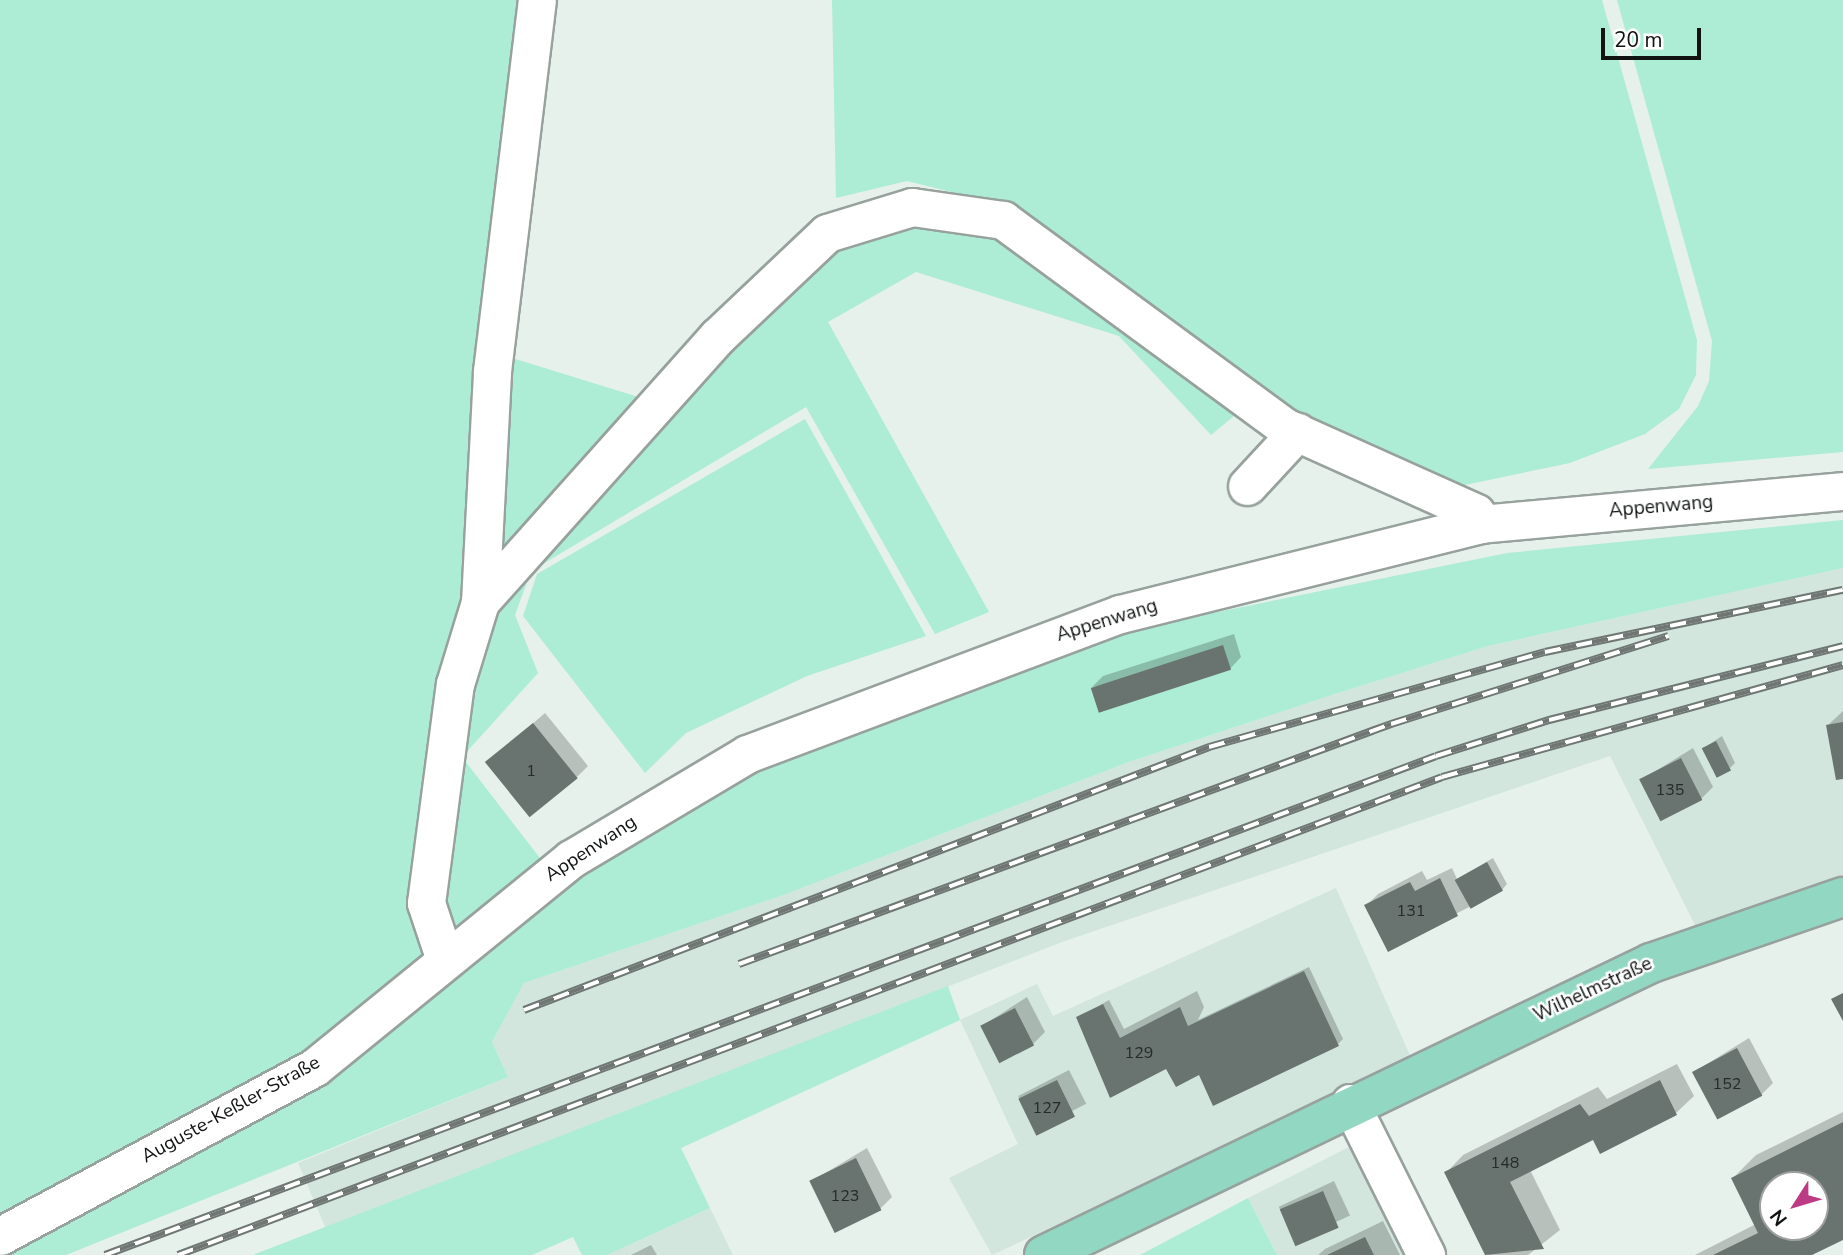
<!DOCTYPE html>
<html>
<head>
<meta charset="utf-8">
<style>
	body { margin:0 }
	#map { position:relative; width:1843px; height:1255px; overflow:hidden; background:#e6f1ec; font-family:"Nunito Sans",sans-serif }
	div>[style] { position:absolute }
	.built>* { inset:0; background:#d2e6de }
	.green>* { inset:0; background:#adecd5 }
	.shadow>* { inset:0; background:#0003; transform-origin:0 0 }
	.building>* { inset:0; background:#69736f; transform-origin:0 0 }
	.roads { filter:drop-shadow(2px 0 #97a19d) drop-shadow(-2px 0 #97a19d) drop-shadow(0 2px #97a19d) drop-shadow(0 -2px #97a19d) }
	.minor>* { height:37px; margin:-18.5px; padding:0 18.5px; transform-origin:18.5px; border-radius:18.5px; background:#fff }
	.major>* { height:38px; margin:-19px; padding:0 19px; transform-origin:19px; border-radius:19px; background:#92d7c2 }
	.rail>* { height:8px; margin-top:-4px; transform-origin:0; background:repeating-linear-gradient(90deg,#fff 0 16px,#6f7673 0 32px); box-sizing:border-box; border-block:2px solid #6f7673 }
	span { translate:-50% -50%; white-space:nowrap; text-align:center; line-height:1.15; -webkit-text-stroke:5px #fff; paint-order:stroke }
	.number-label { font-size:16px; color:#262b29 }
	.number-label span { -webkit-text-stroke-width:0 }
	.street-label { font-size:19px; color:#101312 }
	.north { position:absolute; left:1759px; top:1171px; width:70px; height:70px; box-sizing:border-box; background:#fff; border:2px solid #9fa1a0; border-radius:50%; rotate:233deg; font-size:19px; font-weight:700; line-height:28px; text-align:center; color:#101312 }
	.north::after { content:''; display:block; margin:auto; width:24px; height:32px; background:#bd3b84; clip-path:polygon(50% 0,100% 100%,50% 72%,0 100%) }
	.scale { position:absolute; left:1601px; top:28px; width:100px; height:32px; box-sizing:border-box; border:4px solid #101312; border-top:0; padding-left:9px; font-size:21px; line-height:24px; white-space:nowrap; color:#101312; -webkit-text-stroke:5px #fff; paint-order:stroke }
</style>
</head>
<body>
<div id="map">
	<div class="built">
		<i style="clip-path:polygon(1843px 568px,1843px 886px,1700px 935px,1610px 756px,1062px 942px,326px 1229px,298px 1163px,508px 1077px,492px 1042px,524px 983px,786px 894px,1126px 763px,1338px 693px,1488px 646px)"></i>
		<i style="clip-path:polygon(1336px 888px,1412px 1060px,992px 1255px,949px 1178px,1018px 1144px,960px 1020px,1037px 984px,1053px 1016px)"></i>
		<i style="clip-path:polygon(1357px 1143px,1413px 1255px,1277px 1255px,1248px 1198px)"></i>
		<i style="clip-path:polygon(710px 1208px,733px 1255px,607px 1255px)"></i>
	</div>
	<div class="green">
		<i style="clip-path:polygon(0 0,525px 0,476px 347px,658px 403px,827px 233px,912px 207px,1003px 220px,1252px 401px,1211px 435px,1119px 336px,916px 272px,828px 322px,989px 612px,935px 634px,806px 407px,531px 571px,515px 615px,538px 673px,462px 757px,543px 862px,309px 1051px,0 1216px)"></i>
		<i style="clip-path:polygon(832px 0,1602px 0,1697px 340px,1696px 375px,1679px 409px,1645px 434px,1570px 463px,1460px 486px,1378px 459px,1254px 388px,1174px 320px,1016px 208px,907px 181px,836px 198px)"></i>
		<i style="clip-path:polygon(1617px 0,1843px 0,1843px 452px,1648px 469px,1698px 406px,1709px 381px,1712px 341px)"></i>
		<i style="clip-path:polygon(805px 419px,926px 636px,807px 676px,686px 733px,645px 773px,523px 616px,537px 574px)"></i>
		<i style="clip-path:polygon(1843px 520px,1843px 568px,1488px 646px,1338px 693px,1126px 763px,786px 894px,524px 983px,492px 1042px,508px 1077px,66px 1255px,1px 1255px,298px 1096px,574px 874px,760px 764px,973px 681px,1134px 629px,1507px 553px)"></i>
		<i style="clip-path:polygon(948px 986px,960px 1020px,681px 1148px,710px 1208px,607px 1255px,582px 1255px,573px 1237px,532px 1255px,253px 1255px)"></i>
		<i style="clip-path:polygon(1248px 1198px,1277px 1255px,1140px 1255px)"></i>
	</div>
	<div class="shadow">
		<i style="clip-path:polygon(1234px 634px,1241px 657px,1230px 669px,1092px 687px,1103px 676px)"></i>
		<i style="clip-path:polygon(1843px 711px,1843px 777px,1827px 726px)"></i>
		<i style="clip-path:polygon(545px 713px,588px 766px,577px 777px,487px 763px)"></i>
		<i style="clip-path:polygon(1722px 736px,1735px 763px,1730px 768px,1704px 748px)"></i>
		<i style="clip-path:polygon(1693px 748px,1713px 787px,1701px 799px,1641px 780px)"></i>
		<i style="clip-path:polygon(1493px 858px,1507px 884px,1502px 890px,1388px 949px,1366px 906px,1378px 894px,1422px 871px,1427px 880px,1452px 868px,1457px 879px)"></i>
		<i style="clip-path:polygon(1309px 967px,1343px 1039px,1338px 1044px,1167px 1067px,1111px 1095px,1078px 1018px,1109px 1000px,1124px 1029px,1197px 991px,1204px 1007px,1198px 1020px)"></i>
		<i style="clip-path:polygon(1027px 997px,1045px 1032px,1033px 1044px,982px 1026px)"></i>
		<i style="clip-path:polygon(1749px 1038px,1773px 1083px,1761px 1095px,1694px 1072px)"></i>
		<i style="clip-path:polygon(1677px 1064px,1694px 1096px,1676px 1113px,1601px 1151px,1594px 1138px,1530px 1170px,1560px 1230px,1528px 1255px,1487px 1255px,1446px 1173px,1463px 1155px,1598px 1087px,1607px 1099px)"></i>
		<i style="left:1069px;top:1070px;width:38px;height:57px;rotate:63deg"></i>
		<i style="clip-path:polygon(evenodd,1843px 1112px,1843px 1238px,1808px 1255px,1695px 1255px,1756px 1224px,1733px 1178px,1756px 1155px,1843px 1112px,1773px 1185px,1815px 1185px,1815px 1227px,1773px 1227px,1773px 1185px)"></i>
		<i style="clip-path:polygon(867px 1148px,892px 1197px,880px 1209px,812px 1181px)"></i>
		<i style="left:1334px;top:1181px;width:38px;height:61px;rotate:65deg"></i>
		<i style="clip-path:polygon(1383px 1221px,1400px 1255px,1318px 1255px,1325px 1249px)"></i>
		<i style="clip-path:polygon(651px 1245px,657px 1255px,631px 1255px)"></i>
	</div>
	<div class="building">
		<i style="left:1223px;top:645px;width:26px;height:139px;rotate:72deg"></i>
		<i style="clip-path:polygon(1843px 722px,1843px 779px,1836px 780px,1826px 725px)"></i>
		<i style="left:533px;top:723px;width:71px;height:62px;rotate:51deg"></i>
		<i style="left:1716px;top:741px;width:33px;height:16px;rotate:63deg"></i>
		<i style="left:1681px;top:758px;width:47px;height:47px;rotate:63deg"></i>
		<i style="left:1487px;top:862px;width:33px;height:37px;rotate:61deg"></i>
		<i style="clip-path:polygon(1440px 878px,1458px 916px,1388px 952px,1364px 905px,1410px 882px,1415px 891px)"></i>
		<i style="clip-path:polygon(1304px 971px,1339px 1046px,1213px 1106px,1199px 1075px,1176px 1087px,1166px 1069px,1110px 1098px,1076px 1017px,1103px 1004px,1120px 1038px,1180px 1007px,1188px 1026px)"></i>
		<i style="clip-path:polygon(1843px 993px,1843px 1021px,1831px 999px)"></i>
		<i style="left:1015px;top:1008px;width:42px;height:39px;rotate:63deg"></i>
		<i style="left:1737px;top:1048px;width:54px;height:51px;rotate:62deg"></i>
		<i style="left:1057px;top:1080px;width:41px;height:43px;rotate:64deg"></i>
		<i style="clip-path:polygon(1660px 1080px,1677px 1115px,1600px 1154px,1593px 1140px,1510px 1182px,1544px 1249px,1485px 1255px,1444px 1172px,1580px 1104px,1589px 1116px)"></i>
		<i style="clip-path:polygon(evenodd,1843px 1122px,1843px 1240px,1812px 1255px,1713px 1255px,1758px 1233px,1731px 1178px,1843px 1122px,1773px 1185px,1815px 1185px,1815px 1227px,1773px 1227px,1773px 1185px)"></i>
		<i style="left:856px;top:1158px;width:58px;height:52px;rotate:64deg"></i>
		<i style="left:1323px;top:1191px;width:40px;height:47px;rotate:67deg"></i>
		<i style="clip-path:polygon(1365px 1237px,1374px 1255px,1327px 1255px)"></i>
	</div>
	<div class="roads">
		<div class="minor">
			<i style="left:1247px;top:486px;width:74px;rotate:-47.2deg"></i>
			<i style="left:480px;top:602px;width:356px;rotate:-48.2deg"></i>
			<i style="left:717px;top:337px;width:151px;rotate:-43.4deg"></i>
			<i style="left:827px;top:233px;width:89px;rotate:-17deg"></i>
			<i style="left:912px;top:207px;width:92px;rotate:8.1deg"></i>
			<i style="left:1003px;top:220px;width:350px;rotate:36.3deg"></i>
			<i style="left:1285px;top:427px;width:209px;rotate:24.2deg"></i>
			<i style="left:1476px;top:513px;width:12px;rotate:70deg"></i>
			<i style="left:444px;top:957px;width:57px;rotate:-108.4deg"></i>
			<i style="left:426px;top:903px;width:221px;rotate:-82.5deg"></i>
			<i style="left:455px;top:684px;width:86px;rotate:-73deg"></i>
			<i style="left:480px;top:602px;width:231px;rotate:-87deg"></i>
			<i style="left:492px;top:371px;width:374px;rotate:-83.1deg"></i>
			<i style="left:1350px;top:1103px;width:170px;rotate:63.4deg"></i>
			<i style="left:0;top:1236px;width:357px;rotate:-28.2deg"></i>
			<i style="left:315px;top:1067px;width:330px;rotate:-39.1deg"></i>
			<i style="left:571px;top:859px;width:205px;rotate:-30.8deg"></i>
			<i style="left:747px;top:754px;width:398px;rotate:-20.6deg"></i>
			<i style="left:1120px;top:614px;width:371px;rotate:-14deg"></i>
			<i style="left:1480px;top:524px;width:364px;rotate:-5.2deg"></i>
		</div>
		<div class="major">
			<i style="left:1044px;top:1255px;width:674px;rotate:-25.69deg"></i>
			<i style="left:1651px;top:963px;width:203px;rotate:-19deg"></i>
		</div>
	</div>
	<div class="rail">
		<i style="left:739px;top:964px;width:695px;rotate:-20.21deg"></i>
		<i style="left:1391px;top:724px;width:291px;rotate:-17.6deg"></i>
		<i style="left:524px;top:1010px;width:734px;rotate:-21deg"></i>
		<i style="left:1209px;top:747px;width:349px;rotate:-15.8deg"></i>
		<i style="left:1545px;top:652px;width:304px;rotate:-11.8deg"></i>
		<i style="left:105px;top:1255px;width:1421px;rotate:-20.55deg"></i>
		<i style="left:1436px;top:756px;width:119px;rotate:-17.7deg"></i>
		<i style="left:1549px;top:720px;width:303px;rotate:-14.1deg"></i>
		<i style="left:178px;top:1255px;width:1351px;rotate:-20.71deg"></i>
		<i style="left:1442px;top:777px;width:416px;rotate:-15.6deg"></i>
	</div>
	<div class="number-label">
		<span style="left:531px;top:771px">1</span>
		<span style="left:1670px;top:790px">135</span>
		<span style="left:1411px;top:911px">131</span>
		<span style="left:1139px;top:1053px">129</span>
		<span style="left:1727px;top:1084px">152</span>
		<span style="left:1047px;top:1108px">127</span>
		<span style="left:1505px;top:1163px">148</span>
		<span style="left:845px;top:1196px">123</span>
	</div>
	<div class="street-label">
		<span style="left:1661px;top:507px;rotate:-5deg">Appenwang</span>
		<span style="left:1107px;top:621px;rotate:-17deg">Appenwang</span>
		<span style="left:591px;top:849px;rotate:-33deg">Appenwang</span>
		<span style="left:1593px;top:990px;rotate:-25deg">Wilhelmstraße</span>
		<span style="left:231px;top:1110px;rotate:-29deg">Auguste-Keßler-Straße</span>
	</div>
	<div class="north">N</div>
	<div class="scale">20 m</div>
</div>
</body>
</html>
